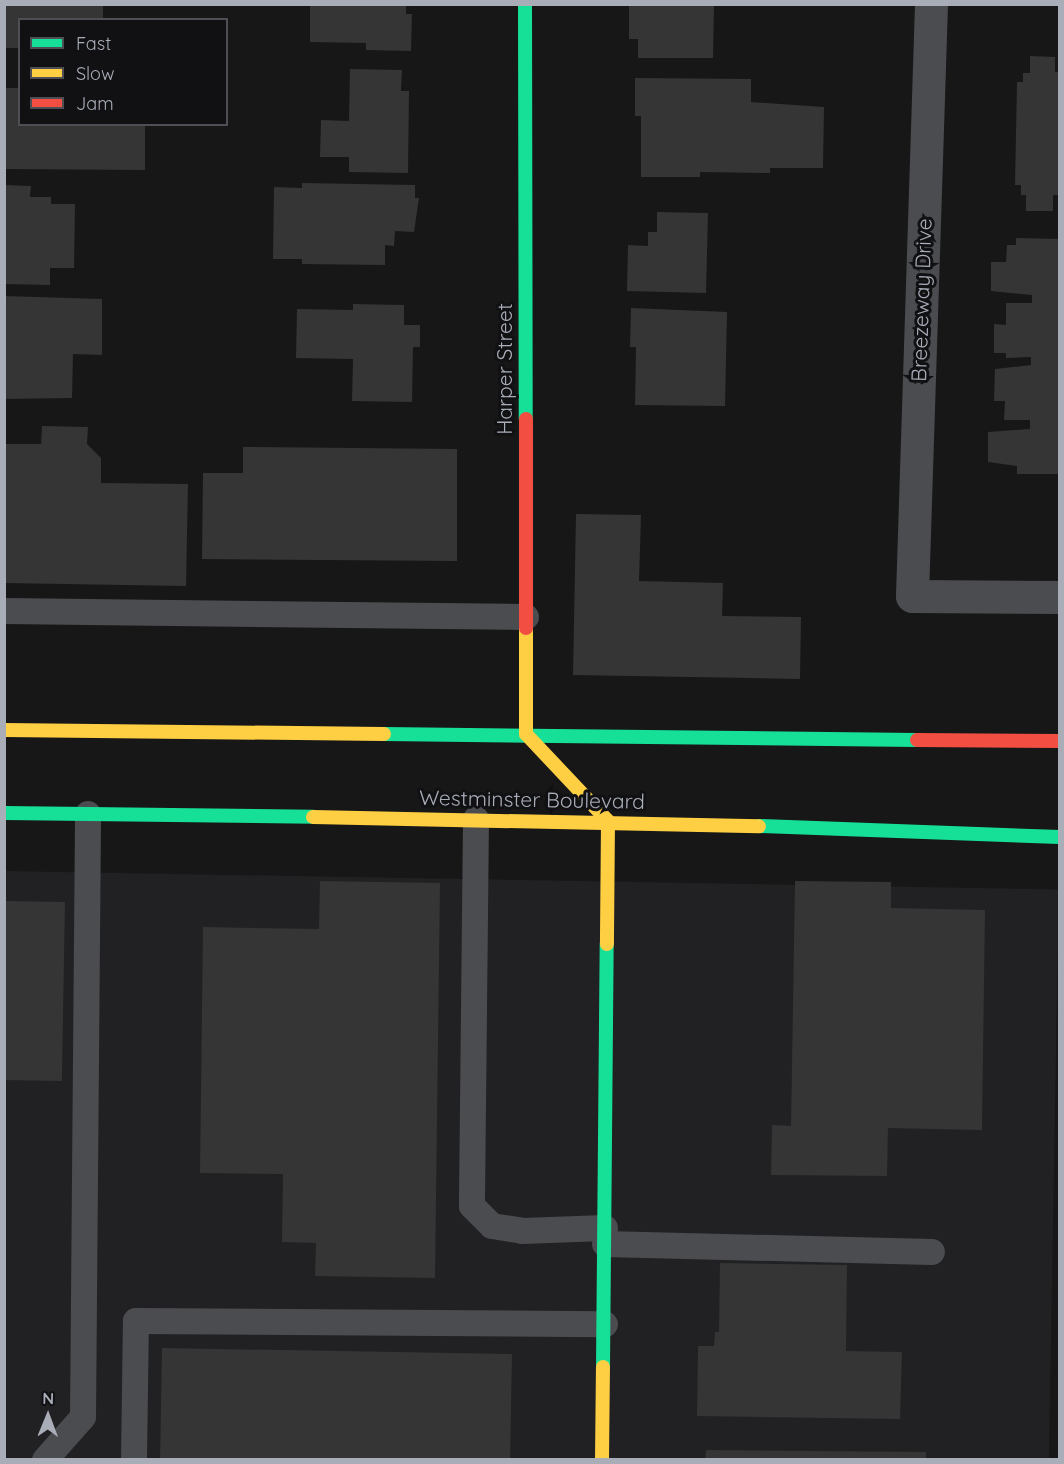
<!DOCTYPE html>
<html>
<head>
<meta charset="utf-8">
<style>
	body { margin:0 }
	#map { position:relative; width:1064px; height:1464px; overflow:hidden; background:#171717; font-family:Quicksand,sans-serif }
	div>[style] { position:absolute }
	.built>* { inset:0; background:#212123; transform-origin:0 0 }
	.building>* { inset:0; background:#353536; transform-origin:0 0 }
	.lane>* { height:26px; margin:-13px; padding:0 13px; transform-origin:13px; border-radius:13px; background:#4b4c50 }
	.street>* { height:33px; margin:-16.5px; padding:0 16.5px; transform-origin:16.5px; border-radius:16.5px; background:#4b4c50 }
	.fast>* { height:14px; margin:-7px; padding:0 7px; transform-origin:7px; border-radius:7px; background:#16e098 }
	.slow>* { height:14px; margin:-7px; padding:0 7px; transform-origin:7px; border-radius:7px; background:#ffcf43 }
	.jam>* { height:14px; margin:-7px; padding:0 7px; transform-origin:7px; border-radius:7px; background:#f24e42 }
	span { translate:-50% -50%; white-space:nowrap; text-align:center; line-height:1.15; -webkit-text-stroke:6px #111113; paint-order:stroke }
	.street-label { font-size:21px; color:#a8adb8 }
	.frame { position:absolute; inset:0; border:6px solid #a8adb8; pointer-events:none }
	.legend { position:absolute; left:18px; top:18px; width:210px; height:108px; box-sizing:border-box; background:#111113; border:2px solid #4d4f55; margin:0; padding:8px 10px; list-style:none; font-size:18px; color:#a8adb8 }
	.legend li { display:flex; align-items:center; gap:12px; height:30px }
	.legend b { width:30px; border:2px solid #4d4f55 }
	.north { position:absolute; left:18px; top:1386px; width:60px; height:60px; -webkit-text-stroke:4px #111113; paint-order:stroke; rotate:1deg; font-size:16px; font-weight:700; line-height:24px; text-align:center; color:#a8adb8 }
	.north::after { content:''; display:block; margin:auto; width:21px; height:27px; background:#a8adb8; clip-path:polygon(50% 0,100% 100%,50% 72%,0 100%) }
</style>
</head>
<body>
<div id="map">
	<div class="built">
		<i style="left:5px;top:871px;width:1054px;height:589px;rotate:1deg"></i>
	</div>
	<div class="building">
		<i style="clip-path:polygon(4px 4px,103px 4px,103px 20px,20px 20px,20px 48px,4px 48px)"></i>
		<i style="clip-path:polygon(310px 4px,406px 4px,406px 14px,412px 14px,411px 51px,366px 50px,366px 43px,310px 42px)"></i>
		<i style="clip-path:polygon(629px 4px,714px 4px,713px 58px,638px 58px,638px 39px,629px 39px)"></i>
		<i style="clip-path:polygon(1030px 56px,1055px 57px,1055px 72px,1060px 72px,1060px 195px,1053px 195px,1053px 211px,1026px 211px,1026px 195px,1021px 195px,1021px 185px,1015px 185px,1017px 82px,1023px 82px,1023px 73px,1030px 73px)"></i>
		<i style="clip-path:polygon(350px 69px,402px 70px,401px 91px,409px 91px,408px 173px,349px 172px,349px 157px,320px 157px,321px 120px,349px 121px)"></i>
		<i style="clip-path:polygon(635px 78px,751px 79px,751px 102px,824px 107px,823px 168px,770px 168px,770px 173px,700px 172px,700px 177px,641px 177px,641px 116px,635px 116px)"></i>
		<i style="clip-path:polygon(4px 88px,20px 88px,20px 124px,145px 124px,145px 170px,4px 169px)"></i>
		<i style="clip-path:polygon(302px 183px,415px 185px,415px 198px,419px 198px,414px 232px,395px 231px,394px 246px,385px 245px,385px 265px,302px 264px,302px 259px,273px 259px,274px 187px,302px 188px)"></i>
		<i style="clip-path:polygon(4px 185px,31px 186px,30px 197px,51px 197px,51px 204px,75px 204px,74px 268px,50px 268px,50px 285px,4px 284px)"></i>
		<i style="clip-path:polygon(657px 212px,708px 213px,706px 293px,627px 291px,628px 245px,648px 246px,648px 232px,657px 232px)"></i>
		<i style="clip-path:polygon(1016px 238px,1060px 239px,1060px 474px,1017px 474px,1017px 466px,988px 462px,988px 432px,1030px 429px,1030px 420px,1004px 420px,1005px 401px,994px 401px,995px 369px,1031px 365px,1031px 357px,1006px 358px,1006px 353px,994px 353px,994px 324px,1006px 325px,1006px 303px,1032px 303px,1032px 295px,991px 291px,991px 262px,1006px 262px,1007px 245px,1016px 245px)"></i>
		<i style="clip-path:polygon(4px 296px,102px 299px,102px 355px,73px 354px,72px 398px,4px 399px)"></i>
		<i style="clip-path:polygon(353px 304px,404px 305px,404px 325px,420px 325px,420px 347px,413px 347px,412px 402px,352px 401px,353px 359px,296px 358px,297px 309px,353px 310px)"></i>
		<i style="clip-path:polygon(631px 308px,727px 312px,725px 406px,635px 405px,636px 347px,630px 347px)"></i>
		<i style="clip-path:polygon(42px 426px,88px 427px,87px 444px,101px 458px,101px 483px,188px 484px,186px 586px,4px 583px,4px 444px,41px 444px)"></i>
		<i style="clip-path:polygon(243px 447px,457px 449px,457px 561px,202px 559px,203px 473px,243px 473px)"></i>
		<i style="clip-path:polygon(576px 514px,641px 515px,639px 581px,723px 583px,722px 616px,801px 617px,800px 679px,573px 675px)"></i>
		<i style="clip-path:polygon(320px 881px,440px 883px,435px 1278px,315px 1276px,316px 1243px,282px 1242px,283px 1174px,200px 1173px,203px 927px,319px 929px)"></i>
		<i style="clip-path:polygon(795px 881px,891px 882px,891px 908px,985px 910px,982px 1130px,888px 1128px,887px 1176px,771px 1175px,772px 1125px,791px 1126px)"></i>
		<i style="left:4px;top:901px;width:61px;height:179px;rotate:1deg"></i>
		<i style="clip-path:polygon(720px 1263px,847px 1265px,846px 1351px,902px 1352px,900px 1419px,697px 1416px,698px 1346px,714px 1346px,715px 1332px,719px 1332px)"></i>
		<i style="left:162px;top:1348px;width:350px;height:112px;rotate:1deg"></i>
		<i style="clip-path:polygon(706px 1450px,926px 1452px,926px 1460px,705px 1460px)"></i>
	</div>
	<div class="lane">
		<i style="left:4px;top:611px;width:522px;rotate:0.66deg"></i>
		<i style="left:476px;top:819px;width:387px;rotate:90.6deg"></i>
		<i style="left:472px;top:1206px;width:28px;rotate:45deg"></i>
		<i style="left:492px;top:1226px;width:30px;rotate:9deg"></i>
		<i style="left:522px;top:1231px;width:83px;rotate:-2.1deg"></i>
		<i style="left:605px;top:1244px;width:327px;rotate:1.4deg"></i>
		<i style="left:45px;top:1460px;width:57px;rotate:-48.5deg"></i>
		<i style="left:83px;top:1417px;width:603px;rotate:-89.52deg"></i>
		<i style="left:134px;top:1460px;width:139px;rotate:-89.2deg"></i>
		<i style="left:136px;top:1321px;width:469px;rotate:0.4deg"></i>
	</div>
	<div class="street">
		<i style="left:931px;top:4px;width:592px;rotate:91.84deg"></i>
		<i style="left:912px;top:596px;width:148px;rotate:0.4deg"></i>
	</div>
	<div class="fast">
		<i style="left:525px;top:4px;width:415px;rotate:89.9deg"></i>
		<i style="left:384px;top:734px;width:533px;rotate:0.64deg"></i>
		<i style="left:4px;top:813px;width:309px;rotate:0.7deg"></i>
		<i style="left:759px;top:826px;width:301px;rotate:2.1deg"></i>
		<i style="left:603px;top:1367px;width:423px;rotate:-89.5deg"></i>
	</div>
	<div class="slow">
		<i style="left:526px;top:628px;width:106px;rotate:90deg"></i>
		<i style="left:526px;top:734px;width:120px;rotate:46.7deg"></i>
		<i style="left:608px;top:821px;width:123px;rotate:90.5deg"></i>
		<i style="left:4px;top:730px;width:380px;rotate:0.6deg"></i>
		<i style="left:313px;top:817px;width:446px;rotate:1.2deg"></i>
		<i style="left:602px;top:1460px;width:93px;rotate:-89.4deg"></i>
	</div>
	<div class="jam">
		<i style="left:526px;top:419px;width:209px;rotate:90deg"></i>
		<i style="left:917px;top:740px;width:143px;rotate:0.4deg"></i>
	</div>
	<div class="street-label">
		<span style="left:921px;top:300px;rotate:-88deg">Breezeway Drive</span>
		<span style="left:504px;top:369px;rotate:-90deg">Harper Street</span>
		<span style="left:532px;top:799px;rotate:1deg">Westminster Boulevard</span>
	</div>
	<div class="frame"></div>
	<ul class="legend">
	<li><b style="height:8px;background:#16e098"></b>Fast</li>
	<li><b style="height:8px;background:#ffcf43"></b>Slow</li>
	<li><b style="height:8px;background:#f24e42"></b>Jam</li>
	</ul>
	<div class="north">N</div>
</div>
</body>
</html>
